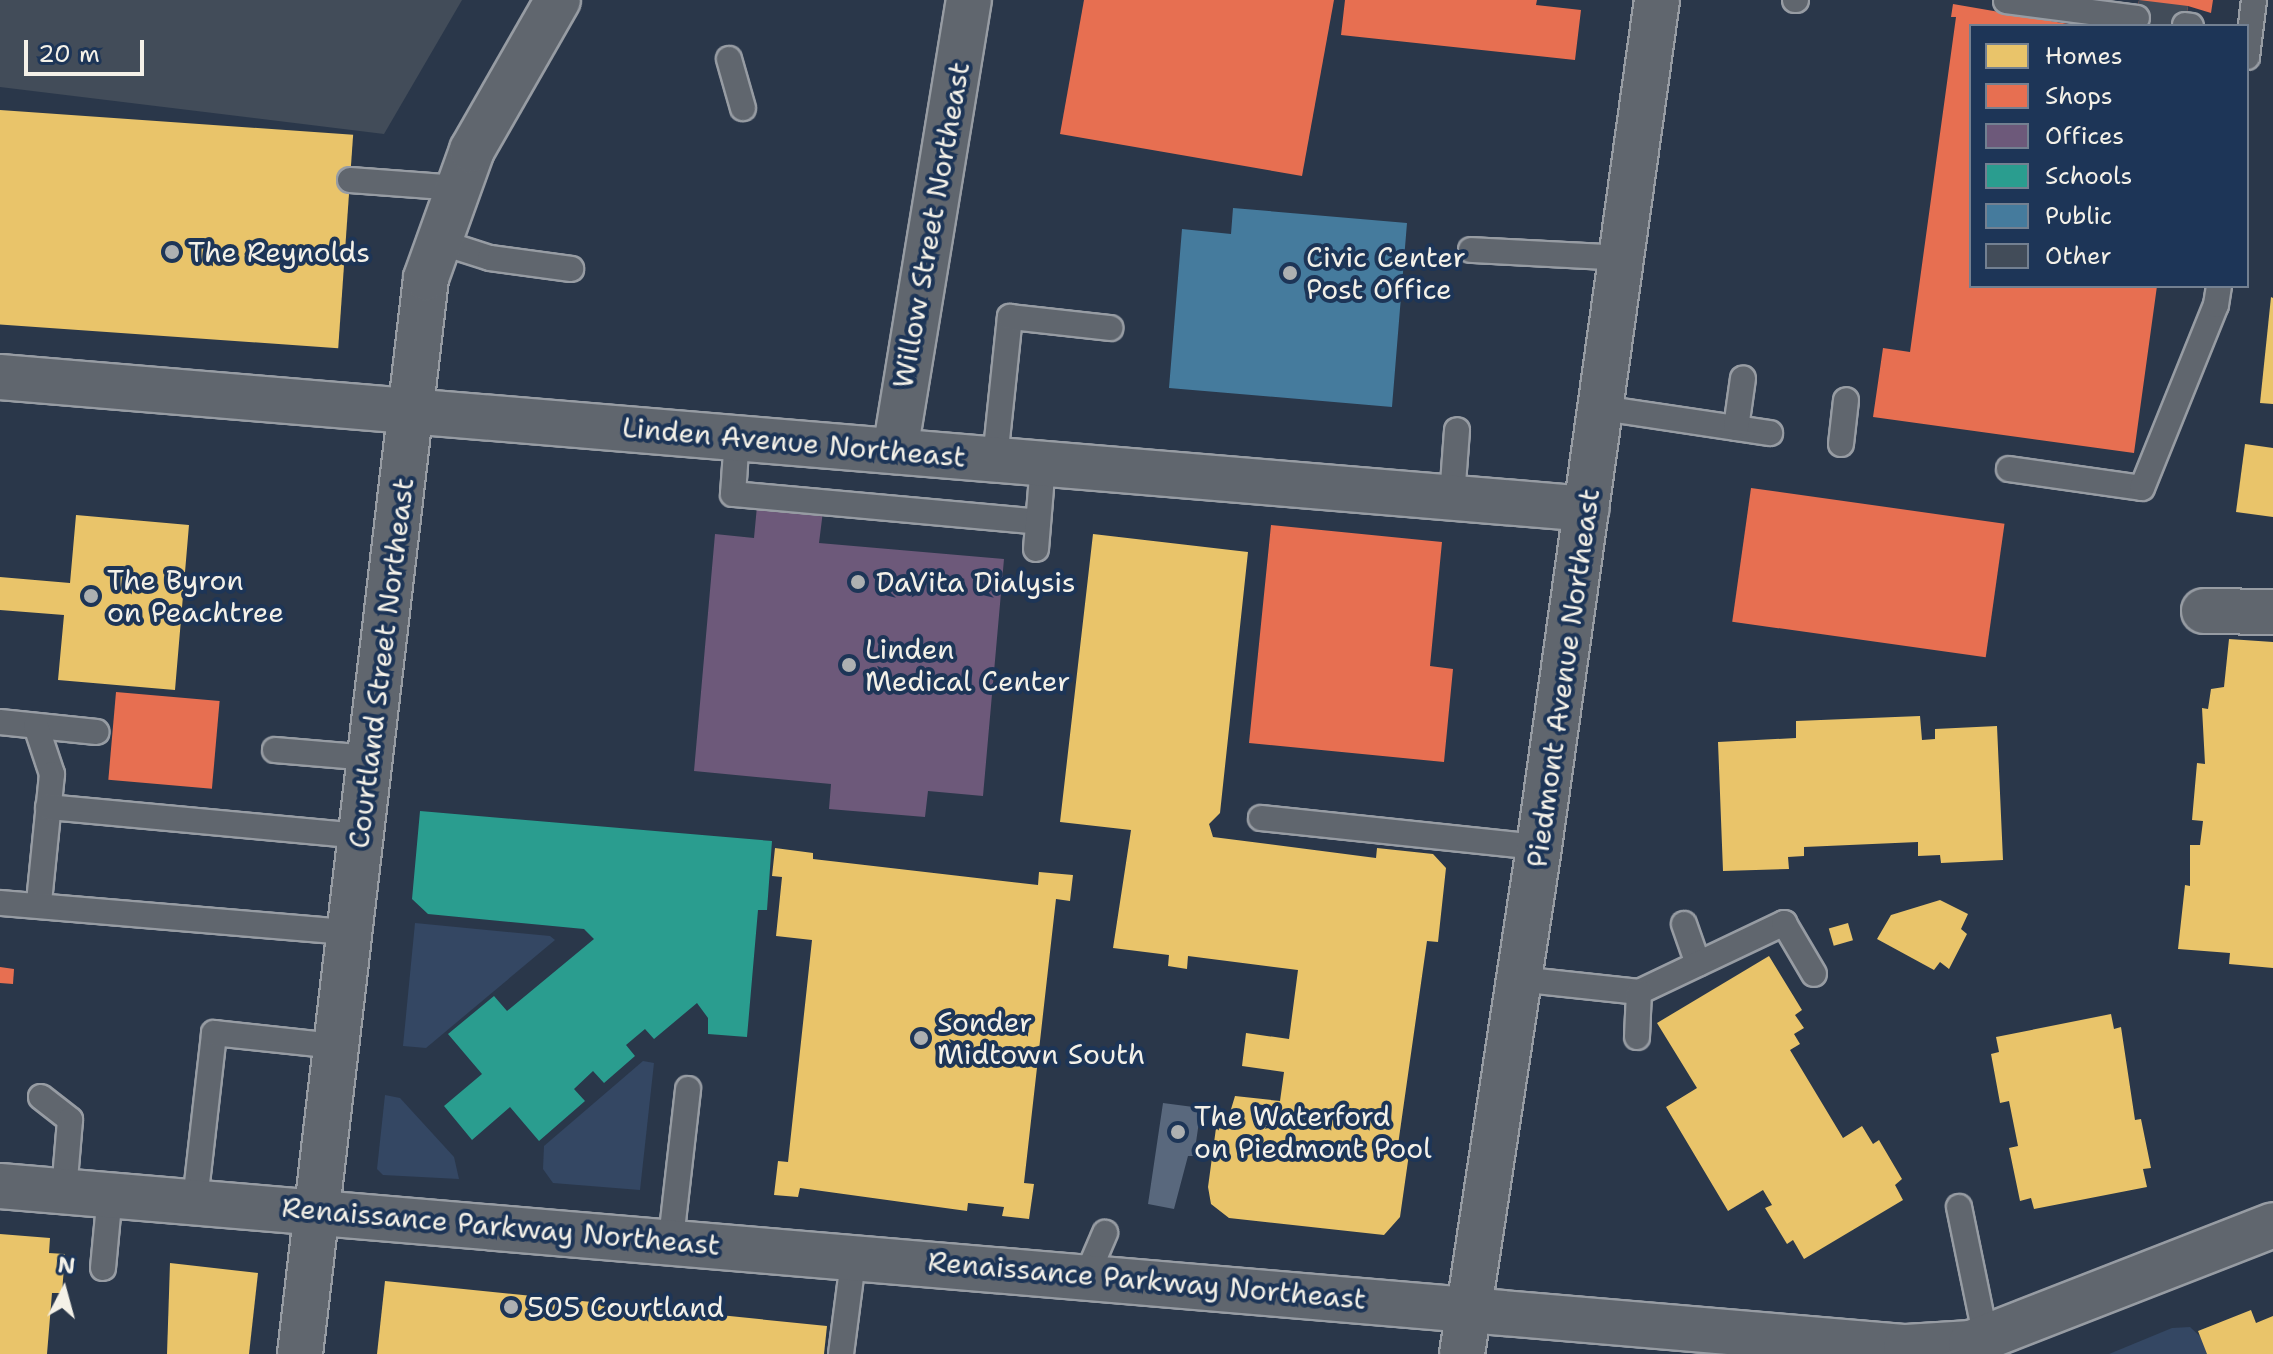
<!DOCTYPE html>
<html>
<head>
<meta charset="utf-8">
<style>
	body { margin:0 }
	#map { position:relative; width:2273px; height:1354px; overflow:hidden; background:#2a374a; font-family:"Shantell Sans",sans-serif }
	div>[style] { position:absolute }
	.green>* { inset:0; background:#344763 }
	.water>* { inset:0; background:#59687d }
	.homes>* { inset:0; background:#e9c46a; transform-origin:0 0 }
	.shops>* { inset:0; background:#e76f51; transform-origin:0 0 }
	.offices>* { inset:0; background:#6d597a }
	.schools>* { inset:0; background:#2a9d8f }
	.public>* { inset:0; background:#457b9d }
	.building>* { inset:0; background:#424c59 }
	.roads { filter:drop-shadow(2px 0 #979ca3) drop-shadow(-2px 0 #979ca3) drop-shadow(0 2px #979ca3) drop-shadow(0 -2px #979ca3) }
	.service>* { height:24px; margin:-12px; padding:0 12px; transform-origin:12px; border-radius:12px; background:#60666e }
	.minor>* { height:44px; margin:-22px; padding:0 22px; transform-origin:22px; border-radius:22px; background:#60666e }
	.secondary>* { height:44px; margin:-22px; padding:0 22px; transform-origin:22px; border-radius:22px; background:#60666e }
	.dots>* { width:22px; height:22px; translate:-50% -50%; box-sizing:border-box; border:4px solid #1d3557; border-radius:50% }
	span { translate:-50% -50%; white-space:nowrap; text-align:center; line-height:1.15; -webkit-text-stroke:8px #1d3557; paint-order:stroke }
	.street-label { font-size:28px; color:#f4f1e8 }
	.poi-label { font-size:28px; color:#f4f1e8 }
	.left { translate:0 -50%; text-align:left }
	.legend { position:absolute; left:1969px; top:24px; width:280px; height:264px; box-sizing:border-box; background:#1d3557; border:2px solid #738091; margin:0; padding:10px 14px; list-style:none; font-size:24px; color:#f4f1e8 }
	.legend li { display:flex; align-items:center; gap:16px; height:40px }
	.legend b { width:40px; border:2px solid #738091 }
	.north { position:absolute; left:24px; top:1250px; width:80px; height:80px; -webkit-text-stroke:6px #1d3557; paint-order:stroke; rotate:6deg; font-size:22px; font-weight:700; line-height:32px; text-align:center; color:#f4f1e8 }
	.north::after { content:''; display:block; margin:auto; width:28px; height:36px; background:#f4f1e8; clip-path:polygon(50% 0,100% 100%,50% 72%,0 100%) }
	.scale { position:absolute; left:24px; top:40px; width:120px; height:36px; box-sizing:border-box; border:4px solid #f4f1e8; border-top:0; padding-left:10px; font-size:24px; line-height:28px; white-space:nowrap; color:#f4f1e8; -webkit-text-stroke:6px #1d3557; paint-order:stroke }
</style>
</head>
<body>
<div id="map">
	<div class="green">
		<i style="clip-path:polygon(415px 923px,550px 936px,555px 940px,426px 1048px,403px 1046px)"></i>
		<i style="clip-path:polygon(643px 1061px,654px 1063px,640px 1190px,553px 1183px,543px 1169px,544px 1146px)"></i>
		<i style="clip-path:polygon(385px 1095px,400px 1098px,454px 1157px,459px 1179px,383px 1175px,377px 1169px)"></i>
		<i style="clip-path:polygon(2190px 1327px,2219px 1354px,2109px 1354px,2172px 1328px)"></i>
	</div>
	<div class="water">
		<i style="clip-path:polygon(1163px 1103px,1201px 1108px,1194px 1156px,1188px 1156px,1174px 1209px,1148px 1204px)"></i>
	</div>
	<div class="homes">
		<i style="left:0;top:110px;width:354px;height:214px;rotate:4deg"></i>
		<i style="clip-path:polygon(2271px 297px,2273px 298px,2273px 404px,2260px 403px)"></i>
		<i style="clip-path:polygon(2245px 444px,2273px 448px,2273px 517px,2236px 512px)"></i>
		<i style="clip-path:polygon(76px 515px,189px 525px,175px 690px,58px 680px,64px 615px,0 610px,0 577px,70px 583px)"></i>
		<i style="clip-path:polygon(1093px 534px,1248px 552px,1220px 813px,1209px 824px,1213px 837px,1376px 858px,1377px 848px,1433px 854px,1446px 868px,1438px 942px,1427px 941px,1397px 1152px,1409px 1154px,1400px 1217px,1384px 1235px,1229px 1218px,1211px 1204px,1208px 1187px,1216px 1128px,1225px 1129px,1235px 1096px,1280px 1101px,1284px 1072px,1242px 1066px,1246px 1033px,1289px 1039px,1298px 970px,1188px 956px,1187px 969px,1168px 966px,1169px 955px,1113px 948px,1131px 830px,1060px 822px)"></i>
		<i style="clip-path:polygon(2229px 639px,2273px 642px,2273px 968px,2229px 964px,2230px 953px,2178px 949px,2185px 885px,2190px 886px,2190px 845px,2200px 845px,2203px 821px,2192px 820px,2197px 763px,2205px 764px,2202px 708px,2208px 709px,2211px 689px,2224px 687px)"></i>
		<i style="clip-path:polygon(1920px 716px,1922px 740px,1935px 739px,1935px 729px,1997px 726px,2003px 860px,1941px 863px,1940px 855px,1918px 856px,1918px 842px,1804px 847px,1804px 856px,1788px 857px,1789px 869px,1723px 871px,1718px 742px,1796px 738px,1796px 721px)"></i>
		<i style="clip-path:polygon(775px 848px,813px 853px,813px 859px,1038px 885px,1039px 872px,1073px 875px,1070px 901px,1056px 899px,1024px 1183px,1034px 1184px,1029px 1219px,1002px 1216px,1004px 1207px,968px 1203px,967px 1211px,800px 1188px,798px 1197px,774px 1195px,778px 1161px,788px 1162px,812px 940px,776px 936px,782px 877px,772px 876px)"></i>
		<i style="clip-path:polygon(1940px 900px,1968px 914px,1961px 929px,1967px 934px,1949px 969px,1940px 962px,1934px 970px,1877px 939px,1891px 915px)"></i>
		<i style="left:1848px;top:923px;width:18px;height:20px;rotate:74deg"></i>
		<i style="clip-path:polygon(1769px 956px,1802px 1010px,1795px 1015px,1804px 1028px,1794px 1034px,1800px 1044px,1790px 1050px,1843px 1138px,1862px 1126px,1873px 1144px,1879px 1140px,1902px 1179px,1895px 1185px,1903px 1200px,1804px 1259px,1793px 1240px,1787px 1244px,1765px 1208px,1772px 1205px,1763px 1190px,1728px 1211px,1666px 1107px,1697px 1088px,1657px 1023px)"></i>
		<i style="clip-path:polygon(2111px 1014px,2114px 1029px,2121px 1027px,2135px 1120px,2141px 1119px,2151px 1168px,2143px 1169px,2147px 1187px,2034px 1209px,2031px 1198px,2020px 1201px,2009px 1148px,2018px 1146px,2009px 1101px,2000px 1103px,1991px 1054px,1999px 1052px,1996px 1037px)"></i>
		<i style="clip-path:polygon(0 1234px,50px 1238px,49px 1253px,65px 1254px,62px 1293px,52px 1293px,47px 1354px,0 1354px)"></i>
		<i style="clip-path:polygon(170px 1263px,258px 1273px,249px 1354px,167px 1354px)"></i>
		<i style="clip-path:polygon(385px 1281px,827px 1326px,824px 1354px,377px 1354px)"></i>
		<i style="clip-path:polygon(2251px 1310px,2256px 1323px,2273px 1316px,2273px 1354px,2207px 1354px,2198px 1331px)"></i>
	</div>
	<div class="shops">
		<i style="clip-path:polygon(1084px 0,1334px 0,1302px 176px,1060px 134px)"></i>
		<i style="clip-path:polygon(1345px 0,1537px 0,1536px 5px,1581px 10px,1575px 60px,1341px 35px)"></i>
		<i style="clip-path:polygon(2139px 0,2213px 0,2211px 13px,2188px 6px,2185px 26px,2135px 26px)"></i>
		<i style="clip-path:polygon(1953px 4px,2068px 24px,1971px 26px,1971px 286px,2157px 286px,2134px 453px,1873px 417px,1883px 348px,1910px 352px,1956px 17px,1951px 17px)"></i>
		<i style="left:1751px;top:488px;width:256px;height:135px;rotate:8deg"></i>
		<i style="clip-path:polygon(1271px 525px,1442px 542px,1430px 666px,1453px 669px,1444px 762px,1249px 743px)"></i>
		<i style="left:116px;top:692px;width:104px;height:88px;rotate:5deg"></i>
		<i style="clip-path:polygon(0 967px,14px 969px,13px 984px,0 983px)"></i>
	</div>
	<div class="offices">
		<i style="clip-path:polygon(757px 506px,823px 511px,819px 543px,1004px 559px,983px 796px,928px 791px,925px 817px,829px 809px,831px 784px,694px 771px,715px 534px,754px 538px)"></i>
	</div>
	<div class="schools">
		<i style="clip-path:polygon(420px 811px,772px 841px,767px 910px,758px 910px,747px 1037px,708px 1034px,708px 1018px,697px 1003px,654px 1039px,645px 1029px,626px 1045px,635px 1056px,604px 1083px,593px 1071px,574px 1089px,585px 1101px,539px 1141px,510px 1107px,472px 1140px,444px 1106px,482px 1074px,448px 1034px,494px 996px,507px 1011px,594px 939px,584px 929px,428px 914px,412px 899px)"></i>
	</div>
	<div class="public">
		<i style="clip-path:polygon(1233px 208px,1407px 223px,1392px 407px,1169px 388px,1182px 229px,1231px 234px)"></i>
	</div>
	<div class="building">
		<i style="clip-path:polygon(0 0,462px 0,384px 134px,0 87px)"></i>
		<i style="clip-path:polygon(2139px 0,2188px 6px,2185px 26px,2135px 26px)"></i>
	</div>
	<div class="roads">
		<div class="service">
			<i style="left:1795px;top:0;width:1px"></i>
			<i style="left:2006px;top:1px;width:132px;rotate:7.4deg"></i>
			<i style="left:2185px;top:25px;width:6px;rotate:9deg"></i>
			<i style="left:2247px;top:57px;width:57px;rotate:-83deg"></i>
			<i style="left:729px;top:59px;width:51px;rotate:74.1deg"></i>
			<i style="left:350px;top:180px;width:108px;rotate:4.2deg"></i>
			<i style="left:440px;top:242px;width:52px;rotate:17.7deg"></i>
			<i style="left:490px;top:258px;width:82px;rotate:7.7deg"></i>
			<i style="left:1471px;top:250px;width:152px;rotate:3deg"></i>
			<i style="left:1602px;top:408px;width:170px;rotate:8.5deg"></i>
			<i style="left:1736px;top:428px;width:50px;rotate:-82deg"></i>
			<i style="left:737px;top:437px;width:57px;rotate:94deg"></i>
			<i style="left:733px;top:494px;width:306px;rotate:5.2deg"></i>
			<i style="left:1841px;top:444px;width:44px;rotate:-83.5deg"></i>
			<i style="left:995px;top:459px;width:143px;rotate:-84deg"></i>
			<i style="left:1010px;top:317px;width:101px;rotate:6.3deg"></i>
			<i style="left:2009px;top:469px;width:134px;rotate:8.1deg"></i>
			<i style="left:2142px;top:488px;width:197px;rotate:-68deg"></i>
			<i style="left:2216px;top:305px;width:19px;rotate:-81deg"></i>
			<i style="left:1452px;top:497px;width:67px;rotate:-85.7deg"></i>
			<i style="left:1036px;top:549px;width:86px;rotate:-85.3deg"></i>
			<i style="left:0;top:722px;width:97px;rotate:5.9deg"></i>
			<i style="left:36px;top:726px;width:51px;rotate:71.6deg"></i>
			<i style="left:52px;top:774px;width:129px;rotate:95.8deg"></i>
			<i style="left:275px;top:750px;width:95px;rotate:4.8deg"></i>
			<i style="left:48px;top:807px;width:314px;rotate:5.3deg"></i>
			<i style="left:1261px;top:818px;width:280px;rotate:6deg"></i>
			<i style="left:0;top:903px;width:350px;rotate:4.8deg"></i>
			<i style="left:1684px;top:924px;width:42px;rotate:70.7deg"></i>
			<i style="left:1518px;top:979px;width:122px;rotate:6.1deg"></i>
			<i style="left:1639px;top:992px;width:161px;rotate:-25.4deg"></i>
			<i style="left:1784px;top:923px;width:59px;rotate:59.5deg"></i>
			<i style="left:1637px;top:1037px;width:45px;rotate:-87.5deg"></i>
			<i style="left:41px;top:1097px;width:37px;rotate:38deg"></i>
			<i style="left:70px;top:1120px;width:71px;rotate:94.8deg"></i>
			<i style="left:195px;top:1201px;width:169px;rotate:-83.5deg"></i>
			<i style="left:214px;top:1033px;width:123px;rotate:6.1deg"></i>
			<i style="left:1959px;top:1207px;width:134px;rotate:78.4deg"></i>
			<i style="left:671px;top:1239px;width:151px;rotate:-83.5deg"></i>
			<i style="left:103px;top:1268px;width:74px;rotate:-84.6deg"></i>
			<i style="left:1087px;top:1275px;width:46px;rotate:-66.8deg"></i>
			<i style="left:841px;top:1354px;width:101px;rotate:-82.6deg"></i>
		</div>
		<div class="minor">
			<i style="left:0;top:377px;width:1592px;rotate:4.75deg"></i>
			<i style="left:895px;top:451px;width:457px;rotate:-80.7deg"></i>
			<i style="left:2204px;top:611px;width:69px;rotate:0.8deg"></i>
			<i style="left:0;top:1186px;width:1913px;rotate:4.83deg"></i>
			<i style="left:1906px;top:1347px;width:65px;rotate:-3.5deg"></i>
			<i style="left:1971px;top:1343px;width:324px;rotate:-21.3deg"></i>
		</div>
		<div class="secondary">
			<i style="left:300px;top:1354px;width:1083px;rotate:-83.32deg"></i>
			<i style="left:426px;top:278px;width:136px;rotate:-70.2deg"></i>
			<i style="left:472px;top:150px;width:173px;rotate:-60.2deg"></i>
			<i style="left:1462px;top:1354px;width:513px;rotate:-81.36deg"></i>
			<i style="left:1539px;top:847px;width:855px;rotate:-82.07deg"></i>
		</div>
	</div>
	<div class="dots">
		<i style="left:172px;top:252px;background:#adb0b1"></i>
		<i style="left:1290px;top:273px;background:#adb0b1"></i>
		<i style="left:858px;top:582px;background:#adb0b1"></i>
		<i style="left:91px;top:596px;background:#adb0b1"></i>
		<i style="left:849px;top:665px;background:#adb0b1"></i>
		<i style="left:921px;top:1038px;background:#adb0b1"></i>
		<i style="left:1178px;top:1132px;background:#adb0b1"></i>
		<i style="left:511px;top:1307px;background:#adb0b1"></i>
	</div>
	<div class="street-label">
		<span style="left:931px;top:225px;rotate:-80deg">Willow Street Northeast</span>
		<span style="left:794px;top:442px;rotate:5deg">Linden Avenue Northeast</span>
		<span style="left:381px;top:663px;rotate:-83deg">Courtland Street Northeast</span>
		<span style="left:1563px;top:678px;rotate:-82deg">Piedmont Avenue Northeast</span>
		<span style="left:501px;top:1226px;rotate:5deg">Renaissance Parkway Northeast</span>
		<span style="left:1147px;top:1280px;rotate:5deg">Renaissance Parkway Northeast</span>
	</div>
	<div class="poi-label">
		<span class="left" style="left:188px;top:252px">The Reynolds</span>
		<span class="left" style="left:1306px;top:273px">Civic Center<br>Post Office</span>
		<span class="left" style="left:107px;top:596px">The Byron<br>on Peachtree</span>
		<span class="left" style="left:876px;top:582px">DaVita Dialysis</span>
		<span class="left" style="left:865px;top:665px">Linden<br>Medical Center</span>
		<span class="left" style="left:937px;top:1038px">Sonder<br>Midtown South</span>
		<span class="left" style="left:1194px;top:1132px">The Waterford<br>on Piedmont Pool</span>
		<span class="left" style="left:527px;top:1307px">505 Courtland</span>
	</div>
	<ul class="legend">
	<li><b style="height:22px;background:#e9c46a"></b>Homes</li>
	<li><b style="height:22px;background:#e76f51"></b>Shops</li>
	<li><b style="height:22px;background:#6d597a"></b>Offices</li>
	<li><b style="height:22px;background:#2a9d8f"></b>Schools</li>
	<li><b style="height:22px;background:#457b9d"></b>Public</li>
	<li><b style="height:22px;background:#424c59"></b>Other</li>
	</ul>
	<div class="north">N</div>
	<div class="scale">20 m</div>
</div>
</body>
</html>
